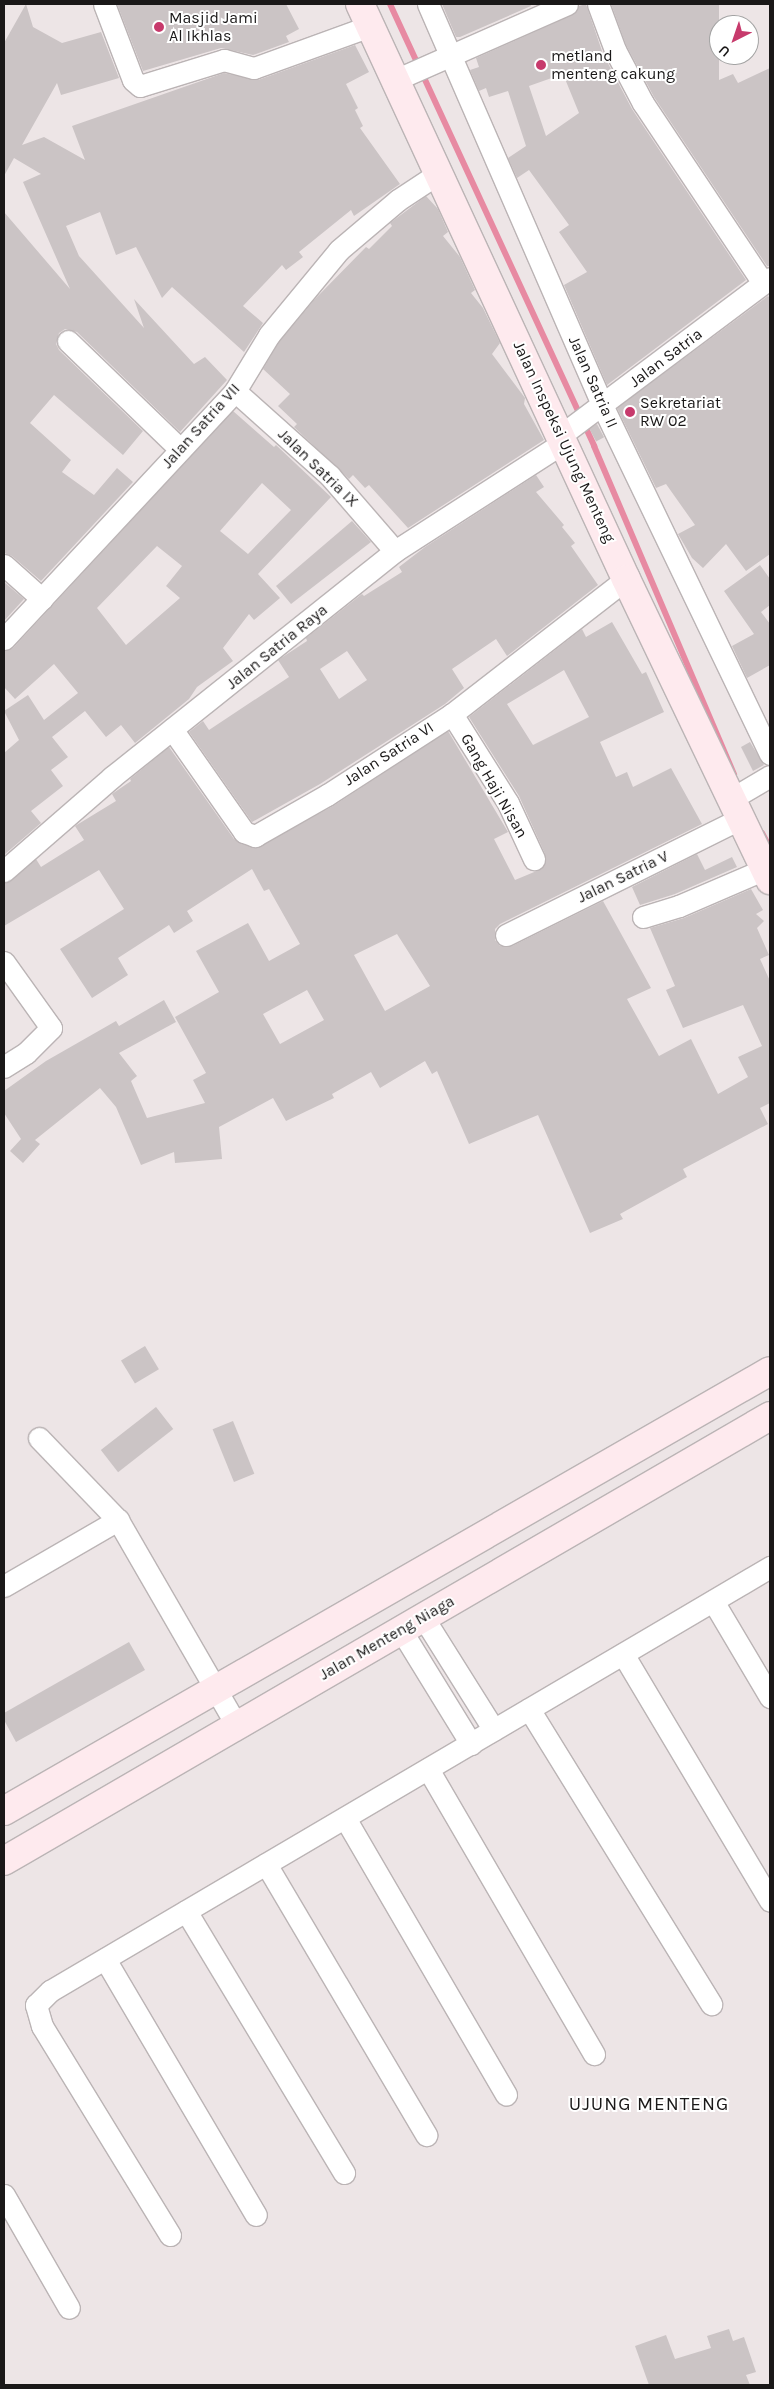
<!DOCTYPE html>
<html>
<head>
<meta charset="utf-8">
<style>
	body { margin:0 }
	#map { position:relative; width:774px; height:2389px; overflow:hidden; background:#ede5e6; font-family:Karla,sans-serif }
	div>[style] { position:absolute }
	.stream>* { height:6px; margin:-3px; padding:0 3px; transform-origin:3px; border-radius:3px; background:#e78aa2 }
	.building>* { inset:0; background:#cbc4c5; transform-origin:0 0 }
	.roads { filter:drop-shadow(1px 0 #bbb4b5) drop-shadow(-1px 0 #bbb4b5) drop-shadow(0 1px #bbb4b5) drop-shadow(0 -1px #bbb4b5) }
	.street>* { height:21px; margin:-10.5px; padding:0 10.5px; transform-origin:10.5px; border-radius:10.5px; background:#fff }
	.secondary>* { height:28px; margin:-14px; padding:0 14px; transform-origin:14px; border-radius:14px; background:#feeaee }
	.dots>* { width:14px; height:14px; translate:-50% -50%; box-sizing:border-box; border:2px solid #fff; border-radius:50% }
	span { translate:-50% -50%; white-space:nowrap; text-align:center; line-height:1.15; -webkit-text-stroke:4px #fff; paint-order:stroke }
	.poi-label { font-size:16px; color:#1a1818 }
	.left { translate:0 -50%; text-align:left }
	.street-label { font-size:16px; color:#1a1818 }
	.quarter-label { font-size:19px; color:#1a1818; letter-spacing:1px }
	.frame { position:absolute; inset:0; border:5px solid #1a1818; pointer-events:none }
	.north { position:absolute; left:709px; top:15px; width:50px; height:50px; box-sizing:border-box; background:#fff; border:1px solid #a3a3a3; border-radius:50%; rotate:221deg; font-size:14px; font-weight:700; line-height:20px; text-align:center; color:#1a1818 }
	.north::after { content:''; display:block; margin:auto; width:18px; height:22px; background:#c73a6c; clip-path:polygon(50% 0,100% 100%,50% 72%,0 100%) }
</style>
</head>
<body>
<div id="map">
	<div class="stream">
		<i style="left:390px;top:4px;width:487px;rotate:65.2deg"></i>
		<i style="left:594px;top:446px;width:357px;rotate:66.9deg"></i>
		<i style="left:762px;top:833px;width:17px;rotate:62deg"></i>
	</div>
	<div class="building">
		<i style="clip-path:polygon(26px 4px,33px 27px,62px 43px,101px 32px,119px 78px,61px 95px,57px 83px,22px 145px,44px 137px,85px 160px,72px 126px,224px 73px,258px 80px,355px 45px,369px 72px,346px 84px,358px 108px,355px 110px,363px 126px,360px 128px,400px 184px,354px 216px,351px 210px,299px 252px,303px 257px,286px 270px,282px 265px,243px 306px,263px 323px,244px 352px,172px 287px,162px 298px,136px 247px,116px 255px,100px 212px,66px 226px,79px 256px,144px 328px,134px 299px,194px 364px,205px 357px,227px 380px,180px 432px,77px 332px,65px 329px,59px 333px,56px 344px,59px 350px,143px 431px,123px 455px,54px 395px,30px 423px,71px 460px,62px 472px,94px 495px,117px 468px,133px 482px,41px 581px,12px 556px,4px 553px,4px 212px,70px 289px,23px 182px,41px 174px,14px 158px,4px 176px,4px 43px)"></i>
		<i style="clip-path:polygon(117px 4px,286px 4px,299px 29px,286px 36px,289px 42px,253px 55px,221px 48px,143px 71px)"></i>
		<i style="clip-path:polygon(442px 4px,530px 4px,531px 6px,460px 37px,456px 37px)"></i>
		<i style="clip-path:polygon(evenodd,586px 4px,603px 54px,632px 109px,746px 280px,607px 385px,564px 285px,587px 272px,559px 232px,569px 225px,529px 170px,517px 178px,508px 158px,526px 146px,508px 91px,489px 97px,486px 88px,479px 91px,470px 70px,479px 67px,476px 58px,572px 15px,579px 6px,586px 4px,563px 74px,579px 113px,546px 136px,529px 86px,563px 74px)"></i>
		<i style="clip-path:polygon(611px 4px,719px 4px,719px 80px,733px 74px,738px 83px,770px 68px,770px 266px,767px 266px,654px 97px,626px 45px)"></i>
		<i style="clip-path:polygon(426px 196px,438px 209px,448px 232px,443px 236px,460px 257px,475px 290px,471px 293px,483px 308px,500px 343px,492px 354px,525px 398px,524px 404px,544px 440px,408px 528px,369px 485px,365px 488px,353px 475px,349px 479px,294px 427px,297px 424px,278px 406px,290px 394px,263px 369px,279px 342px,314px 300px,366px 247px,369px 249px,392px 226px,390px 223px)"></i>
		<i style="clip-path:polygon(768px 296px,770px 298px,770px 554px,746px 571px,726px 544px,703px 568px,692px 558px,678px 534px,695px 525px,666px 484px,656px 488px,617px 408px)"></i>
		<i style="clip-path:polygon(evenodd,233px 411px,274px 447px,276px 445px,331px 497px,258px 574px,280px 598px,254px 620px,249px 614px,223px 648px,233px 661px,197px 687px,189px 699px,135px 743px,121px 725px,106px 737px,85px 711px,52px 737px,68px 757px,51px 770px,63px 786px,31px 811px,41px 823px,4px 855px,4px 753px,19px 740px,4px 711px,28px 695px,44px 720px,78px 693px,54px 664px,15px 699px,4px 687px,4px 651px,13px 648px,233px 411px,262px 483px,291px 510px,248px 554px,220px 531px,262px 483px,233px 411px,157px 546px,182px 566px,166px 586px,180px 598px,126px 645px,97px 608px,157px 546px)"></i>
		<i style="left:597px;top:424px;width:15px;height:9px;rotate:62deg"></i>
		<i style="clip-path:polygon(evenodd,536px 475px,544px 487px,536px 492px,564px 525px,562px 527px,575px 543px,571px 546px,598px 585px,507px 656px,496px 639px,452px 669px,464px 688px,445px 704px,320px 784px,252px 822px,189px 732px,203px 721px,209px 730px,289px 677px,278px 660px,307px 641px,306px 638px,362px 594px,364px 596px,402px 572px,399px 567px,425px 547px,536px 475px,347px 651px,367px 680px,339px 699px,320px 669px,347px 651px)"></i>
		<i style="clip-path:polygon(352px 521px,371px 542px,291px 604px,276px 586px)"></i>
		<i style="clip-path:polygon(760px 565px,770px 579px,770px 605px,761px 612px,770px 624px,770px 665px,747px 678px,732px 646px,754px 634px,724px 591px)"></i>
		<i style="clip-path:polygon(4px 582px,24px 599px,4px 621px)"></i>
		<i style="clip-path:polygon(evenodd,612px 622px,642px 674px,646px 672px,664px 712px,600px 742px,616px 777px,627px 772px,633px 787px,671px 768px,702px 824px,500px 924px,495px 929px,495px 940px,500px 946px,512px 946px,603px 901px,651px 988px,627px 999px,659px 1056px,691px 1039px,718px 1094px,748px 1077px,738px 1057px,762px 1046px,743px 1005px,683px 1028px,666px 990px,675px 986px,650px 928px,684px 918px,751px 889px,763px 910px,756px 914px,764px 921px,757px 928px,769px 955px,760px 959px,770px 981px,770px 1103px,760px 1108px,768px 1124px,683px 1169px,687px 1177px,620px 1214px,623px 1219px,590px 1233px,538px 1115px,469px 1144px,437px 1071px,432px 1074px,425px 1061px,380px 1088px,371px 1072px,332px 1094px,334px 1098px,286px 1121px,273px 1098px,219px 1127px,222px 1159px,175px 1163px,174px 1152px,141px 1165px,116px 1107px,100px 1088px,35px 1140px,40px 1144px,23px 1163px,10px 1151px,21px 1139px,4px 1113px,4px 1091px,46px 1061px,116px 1021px,119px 1026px,164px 1000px,176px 1022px,119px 1053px,137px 1076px,131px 1081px,147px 1118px,205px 1103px,193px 1080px,206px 1073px,175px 1017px,219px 992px,196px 951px,248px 923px,269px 961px,300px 944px,269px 889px,264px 891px,252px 869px,187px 911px,193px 921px,174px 933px,169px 925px,118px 958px,128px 975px,92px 998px,60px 949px,124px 909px,99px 870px,4px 926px,4px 883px,12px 880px,36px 859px,41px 867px,84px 840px,75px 826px,116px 801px,112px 794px,131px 781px,130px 779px,169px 747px,234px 839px,256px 848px,333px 806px,448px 731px,508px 832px,494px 839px,515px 880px,539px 870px,544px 866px,545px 854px,519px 796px,469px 717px,582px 629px,586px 637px,612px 622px,564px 670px,589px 717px,533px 745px,507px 704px,564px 670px,612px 622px,397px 934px,430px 986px,385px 1011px,354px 955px,397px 934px,612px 622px,307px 990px,324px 1020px,280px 1044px,263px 1014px,307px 990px)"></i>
		<i style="clip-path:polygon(750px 742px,764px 765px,753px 771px,741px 747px)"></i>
		<i style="clip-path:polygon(697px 854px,705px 870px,732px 857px,737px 867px,675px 894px,640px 905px,632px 887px)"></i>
		<i style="left:145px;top:1346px;width:27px;height:28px;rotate:59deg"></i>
		<i style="left:156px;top:1407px;width:28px;height:70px;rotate:52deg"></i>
		<i style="left:233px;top:1421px;width:57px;height:22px;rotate:68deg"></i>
		<i style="clip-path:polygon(129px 1642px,145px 1670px,16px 1742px,4px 1720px,4px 1713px)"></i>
		<i style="clip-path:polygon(729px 2329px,733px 2341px,744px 2337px,756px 2372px,746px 2375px,750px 2385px,649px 2385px,635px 2346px,666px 2335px,675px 2359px,711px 2348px,707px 2336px)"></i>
	</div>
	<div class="roads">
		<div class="street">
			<i style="left:104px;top:4px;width:81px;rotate:69.1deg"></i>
			<i style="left:133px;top:80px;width:9px;rotate:41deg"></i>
			<i style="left:140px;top:86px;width:88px;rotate:-17.2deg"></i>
			<i style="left:224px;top:60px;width:31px;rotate:15deg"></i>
			<i style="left:254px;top:68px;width:123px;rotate:-19.9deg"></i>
			<i style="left:428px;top:4px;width:437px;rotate:66.5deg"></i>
			<i style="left:602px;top:405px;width:387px;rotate:64.3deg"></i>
			<i style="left:598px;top:4px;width:49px;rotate:69.7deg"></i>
			<i style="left:615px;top:50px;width:60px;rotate:62.2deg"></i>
			<i style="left:643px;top:103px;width:216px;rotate:56.3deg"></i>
			<i style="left:395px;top:80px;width:188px;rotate:-23.8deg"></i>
			<i style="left:68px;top:341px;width:156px;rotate:44deg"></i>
			<i style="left:235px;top:391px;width:127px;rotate:41.8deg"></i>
			<i style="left:330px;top:476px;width:99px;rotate:49.1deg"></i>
			<i style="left:561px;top:435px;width:261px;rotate:-36.9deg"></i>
			<i style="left:4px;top:565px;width:51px;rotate:41.8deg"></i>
			<i style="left:4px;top:639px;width:339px;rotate:-47deg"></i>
			<i style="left:235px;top:391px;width:66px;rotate:-58.7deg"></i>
			<i style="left:269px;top:335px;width:110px;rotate:-50.5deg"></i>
			<i style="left:339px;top:250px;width:77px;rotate:-40.3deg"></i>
			<i style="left:398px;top:200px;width:49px;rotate:-33.4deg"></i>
			<i style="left:452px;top:714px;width:105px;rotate:57.8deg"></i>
			<i style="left:508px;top:803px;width:62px;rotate:65.1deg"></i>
			<i style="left:172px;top:729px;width:126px;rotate:55deg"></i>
			<i style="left:244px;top:832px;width:12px;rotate:20deg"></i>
			<i style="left:255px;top:836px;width:83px;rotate:-29.7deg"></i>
			<i style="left:327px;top:795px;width:149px;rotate:-32.9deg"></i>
			<i style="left:452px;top:714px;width:220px;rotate:-37.8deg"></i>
			<i style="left:731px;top:799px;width:45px;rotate:-30.5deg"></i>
			<i style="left:4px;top:871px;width:143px;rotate:-41deg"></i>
			<i style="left:112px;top:777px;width:362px;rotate:-38.6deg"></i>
			<i style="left:395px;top:551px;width:201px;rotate:-32.8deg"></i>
			<i style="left:643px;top:917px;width:38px;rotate:-17deg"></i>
			<i style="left:679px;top:906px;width:94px;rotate:-23.3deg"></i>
			<i style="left:506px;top:935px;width:261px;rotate:-26.4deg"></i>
			<i style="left:4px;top:962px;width:81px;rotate:54.5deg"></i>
			<i style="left:51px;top:1028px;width:35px;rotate:135deg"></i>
			<i style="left:26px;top:1053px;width:26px;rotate:148deg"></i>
			<i style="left:39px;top:1438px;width:114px;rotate:46.1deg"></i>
			<i style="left:118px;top:1520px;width:238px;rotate:60deg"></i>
			<i style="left:4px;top:1586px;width:132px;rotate:-30.1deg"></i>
			<i style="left:713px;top:1601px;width:112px;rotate:59.3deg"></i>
			<i style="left:423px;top:1617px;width:133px;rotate:57.9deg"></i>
			<i style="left:401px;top:1630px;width:134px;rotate:58.4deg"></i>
			<i style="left:623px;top:1654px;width:287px;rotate:59.2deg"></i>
			<i style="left:529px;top:1709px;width:347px;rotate:58.3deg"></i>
			<i style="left:428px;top:1769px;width:330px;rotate:59.8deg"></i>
			<i style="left:345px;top:1818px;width:320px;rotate:59.8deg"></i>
			<i style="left:266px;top:1864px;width:315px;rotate:59.4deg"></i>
			<i style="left:186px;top:1911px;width:306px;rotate:58.9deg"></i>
			<i style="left:105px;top:1959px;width:297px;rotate:59.5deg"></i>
			<i style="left:4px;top:2195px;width:130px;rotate:60.1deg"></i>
			<i style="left:170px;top:2235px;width:245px;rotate:-121.5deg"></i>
			<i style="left:42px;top:2026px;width:22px;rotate:-106deg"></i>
			<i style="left:36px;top:2005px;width:20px;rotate:-45deg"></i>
			<i style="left:50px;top:1991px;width:836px;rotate:-30.49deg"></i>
		</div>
		<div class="secondary">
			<i style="left:360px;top:4px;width:634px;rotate:65.17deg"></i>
			<i style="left:626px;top:579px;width:334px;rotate:64.4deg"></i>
			<i style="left:4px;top:1811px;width:883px;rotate:-29.87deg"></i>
			<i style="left:4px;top:1861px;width:886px;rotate:-30.15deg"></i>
		</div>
	</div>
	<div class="dots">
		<i style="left:159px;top:27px;background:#c73a6c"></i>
		<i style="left:541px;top:65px;background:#c73a6c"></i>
		<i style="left:630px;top:412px;background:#c73a6c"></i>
	</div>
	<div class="poi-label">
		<span class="left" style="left:169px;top:27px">Masjid Jami<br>Al Ikhlas</span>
		<span class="left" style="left:551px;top:65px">metland<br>menteng cakung</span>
		<span class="left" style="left:640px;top:412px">Sekretariat<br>RW 02</span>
	</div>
	<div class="street-label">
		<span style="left:666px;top:358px;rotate:-37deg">Jalan Satria</span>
		<span style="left:593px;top:382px;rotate:66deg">Jalan Satria II</span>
		<span style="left:201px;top:426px;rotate:-48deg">Jalan Satria VII</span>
		<span style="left:564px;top:442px;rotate:65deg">Jalan Inspeksi Ujung Menteng</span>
		<span style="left:318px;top:468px;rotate:44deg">Jalan Satria IX</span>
		<span style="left:277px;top:647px;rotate:-39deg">Jalan Satria Raya</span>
		<span style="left:389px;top:754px;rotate:-33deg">Jalan Satria VI</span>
		<span style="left:494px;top:786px;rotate:60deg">Gang Haji Nisan</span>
		<span style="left:623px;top:877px;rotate:-26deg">Jalan Satria V</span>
		<span style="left:387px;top:1638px;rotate:-30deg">Jalan Menteng Niaga</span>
	</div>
	<div class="quarter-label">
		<span style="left:649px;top:2105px">UJUNG MENTENG</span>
	</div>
	<div class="frame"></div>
	<div class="north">U</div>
</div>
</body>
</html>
